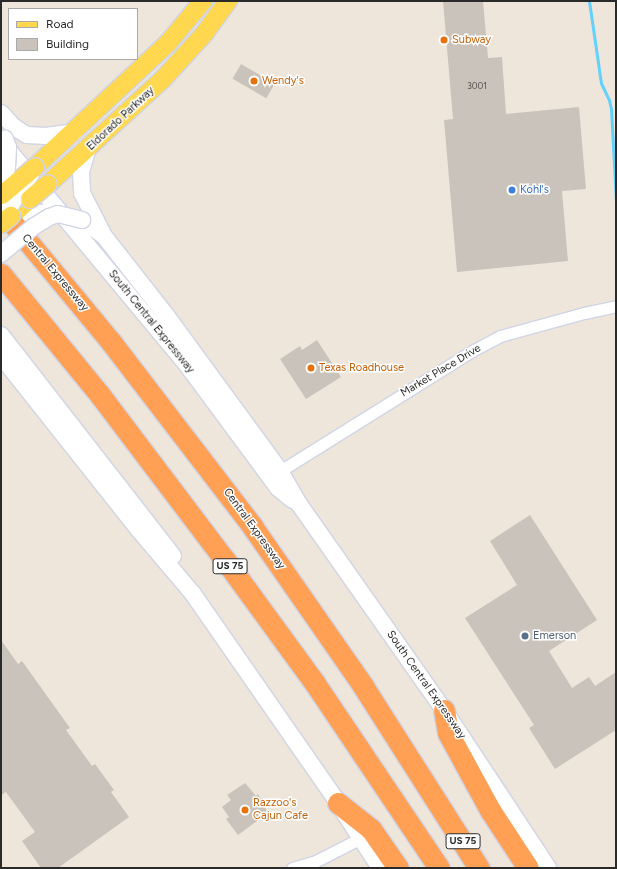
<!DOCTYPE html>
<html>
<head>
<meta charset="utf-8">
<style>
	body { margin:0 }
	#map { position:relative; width:617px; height:869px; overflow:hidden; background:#eee6db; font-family:Figtree,sans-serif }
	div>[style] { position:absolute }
	.stream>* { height:3px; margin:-1.5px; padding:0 1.5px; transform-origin:1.5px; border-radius:1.5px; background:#62d1fb }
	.building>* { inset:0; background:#c9c3bb; transform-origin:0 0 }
	.roads { filter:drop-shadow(1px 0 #d0d4e5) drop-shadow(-1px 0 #d0d4e5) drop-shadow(0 1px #d0d4e5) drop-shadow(0 -1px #d0d4e5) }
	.minor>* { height:11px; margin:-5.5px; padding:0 5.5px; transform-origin:5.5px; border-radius:5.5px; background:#fff }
	.secondary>* { height:16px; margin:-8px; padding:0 8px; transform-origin:8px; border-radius:8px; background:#fff }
	.primary>* { height:18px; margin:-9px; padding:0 9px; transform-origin:9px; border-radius:9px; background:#ffd84f }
	.motorway>* { height:21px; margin:-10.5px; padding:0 10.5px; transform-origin:10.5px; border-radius:10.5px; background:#ffa055 }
	.bridges { filter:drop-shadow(1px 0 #d0d4e5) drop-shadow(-1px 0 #d0d4e5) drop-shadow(0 1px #d0d4e5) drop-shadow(0 -1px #d0d4e5) }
	.secondary-bridge>* { height:16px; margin:-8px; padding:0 8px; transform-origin:8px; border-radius:8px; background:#fff }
	.primary-bridge>* { height:18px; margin:-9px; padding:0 9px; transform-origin:9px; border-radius:9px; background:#ffd84f }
	.dots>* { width:11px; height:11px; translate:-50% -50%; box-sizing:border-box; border:2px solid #fff; border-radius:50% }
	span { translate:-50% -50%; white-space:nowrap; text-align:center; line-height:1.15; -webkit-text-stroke:3px #fff; paint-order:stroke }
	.number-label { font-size:9px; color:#52504e }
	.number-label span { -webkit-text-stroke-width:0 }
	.shield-label span { padding:1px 3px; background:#fff; border:1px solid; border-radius:3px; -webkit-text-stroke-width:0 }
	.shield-label { font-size:10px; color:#2a2a2a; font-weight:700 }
	.food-label { font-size:11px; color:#c56008 }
	.left { translate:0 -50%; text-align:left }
	.street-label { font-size:11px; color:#2a2a2a }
	.shop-label { font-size:11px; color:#366cbe }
	.service-label { font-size:11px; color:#4e5e75 }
	.frame { position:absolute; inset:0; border:2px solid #2a2a2a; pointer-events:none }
	.legend { position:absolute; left:8px; top:8px; width:130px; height:52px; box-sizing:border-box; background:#fff; border:1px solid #aaa; margin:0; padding:5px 7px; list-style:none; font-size:12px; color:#2a2a2a }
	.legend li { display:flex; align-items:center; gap:8px; height:20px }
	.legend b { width:20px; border:1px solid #aaa }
</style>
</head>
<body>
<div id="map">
	<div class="stream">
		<i style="left:589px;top:1px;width:83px;rotate:81.7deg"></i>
		<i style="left:601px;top:83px;width:19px;rotate:65deg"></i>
		<i style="left:609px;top:100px;width:9px;rotate:77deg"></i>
		<i style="left:611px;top:109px;width:91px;rotate:86.9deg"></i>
	</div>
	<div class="building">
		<i style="clip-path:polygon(443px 1px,483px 1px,488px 58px,502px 57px,506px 114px,579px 107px,586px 189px,562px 191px,568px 261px,457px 272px,444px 120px,453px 119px)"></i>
		<i style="left:241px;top:64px;width:39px;height:17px;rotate:30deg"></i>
		<i style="clip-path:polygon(317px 340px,341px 377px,306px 399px,280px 359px,300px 346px,302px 350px)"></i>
		<i style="clip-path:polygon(530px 515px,597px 620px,549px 651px,572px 688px,589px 677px,595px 686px,616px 672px,616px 730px,555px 769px,529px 728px,534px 725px,465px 618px,517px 585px,490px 541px)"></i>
		<i style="clip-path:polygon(1px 640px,18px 664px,22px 661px,70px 728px,66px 730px,92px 766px,95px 764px,114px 790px,111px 792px,129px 817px,58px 868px,41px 868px,22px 841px,35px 832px,6px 792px,1px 795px)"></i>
		<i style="clip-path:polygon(245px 783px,256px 796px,258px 794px,268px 813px,238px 835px,226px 819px,229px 817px,222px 807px,231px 800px,227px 795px)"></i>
	</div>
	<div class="roads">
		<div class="minor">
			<i style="left:280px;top:471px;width:229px;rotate:-32deg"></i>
			<i style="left:474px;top:350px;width:30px;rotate:-28deg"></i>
			<i style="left:500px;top:336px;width:87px;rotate:-15.3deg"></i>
			<i style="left:584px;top:313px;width:33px;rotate:-12deg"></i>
			<i style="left:292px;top:868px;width:25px;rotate:-16deg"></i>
			<i style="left:316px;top:861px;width:51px;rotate:-27.1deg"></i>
		</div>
		<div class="secondary">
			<i style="left:1px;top:113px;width:19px;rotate:47deg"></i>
			<i style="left:14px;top:127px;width:15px;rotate:32deg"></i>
			<i style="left:27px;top:135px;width:19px;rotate:3deg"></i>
			<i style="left:46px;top:136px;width:29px;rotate:-8deg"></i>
			<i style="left:1px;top:141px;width:296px;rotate:50.3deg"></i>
			<i style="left:190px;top:369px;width:148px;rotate:53.5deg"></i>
			<i style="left:278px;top:488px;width:19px;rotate:39deg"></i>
			<i style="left:87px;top:151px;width:22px;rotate:106deg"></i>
			<i style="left:81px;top:172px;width:21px;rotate:87deg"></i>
			<i style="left:82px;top:193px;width:44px;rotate:62.9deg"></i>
			<i style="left:11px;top:216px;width:22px;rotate:-10deg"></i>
			<i style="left:33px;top:212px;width:25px;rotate:5deg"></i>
			<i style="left:82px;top:220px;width:27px;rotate:36deg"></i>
			<i style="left:104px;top:236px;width:100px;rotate:51.9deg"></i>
			<i style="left:166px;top:315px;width:193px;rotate:53.8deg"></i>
			<i style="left:280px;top:471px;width:38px;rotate:60deg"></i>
			<i style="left:299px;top:504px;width:252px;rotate:54.9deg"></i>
			<i style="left:444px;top:710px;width:189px;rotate:56.6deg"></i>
			<i style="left:1px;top:335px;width:280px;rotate:52.1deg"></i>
			<i style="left:1px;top:356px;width:222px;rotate:51.6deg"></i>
			<i style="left:139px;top:530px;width:84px;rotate:49.8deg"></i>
			<i style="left:193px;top:594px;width:254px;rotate:55.2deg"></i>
			<i style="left:338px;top:803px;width:77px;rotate:57.1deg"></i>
		</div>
		<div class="primary">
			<i style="left:35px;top:167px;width:182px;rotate:-43deg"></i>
			<i style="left:168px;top:43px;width:55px;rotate:-50.2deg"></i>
			<i style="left:48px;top:184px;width:154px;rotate:-42.4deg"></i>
			<i style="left:162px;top:80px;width:62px;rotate:-47.6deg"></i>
			<i style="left:204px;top:34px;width:41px;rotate:-54deg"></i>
			<i style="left:11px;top:216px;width:25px;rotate:-42deg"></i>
		</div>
		<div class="motorway">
			<i style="left:1px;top:209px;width:173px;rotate:50.4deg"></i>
			<i style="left:111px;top:342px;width:232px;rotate:52.5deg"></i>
			<i style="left:252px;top:526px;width:195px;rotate:55.2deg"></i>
			<i style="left:363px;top:686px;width:216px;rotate:57.5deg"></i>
			<i style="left:1px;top:274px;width:156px;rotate:50.7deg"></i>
			<i style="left:100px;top:395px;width:207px;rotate:52.9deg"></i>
			<i style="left:225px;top:560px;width:151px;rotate:53.9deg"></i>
			<i style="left:314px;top:682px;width:224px;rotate:56.1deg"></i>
			<i style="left:444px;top:710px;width:23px;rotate:80deg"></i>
			<i style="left:448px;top:733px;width:88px;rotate:61.4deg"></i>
			<i style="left:490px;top:810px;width:69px;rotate:56.8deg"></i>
			<i style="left:338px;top:803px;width:42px;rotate:38.2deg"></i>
			<i style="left:371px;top:829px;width:47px;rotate:55.3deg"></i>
		</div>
	</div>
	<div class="bridges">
		<div class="secondary-bridge">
			<i style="left:2px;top:195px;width:27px;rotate:-80deg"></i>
			<i style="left:7px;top:168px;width:21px;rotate:-87deg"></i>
			<i style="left:8px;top:147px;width:9px;rotate:-111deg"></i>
			<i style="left:2px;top:219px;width:54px;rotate:-57.2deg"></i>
			<i style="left:1px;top:254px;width:42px;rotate:-40.2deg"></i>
			<i style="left:33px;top:227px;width:19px;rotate:-32deg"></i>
			<i style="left:49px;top:217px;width:9px;rotate:-18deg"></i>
			<i style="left:58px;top:214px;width:25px;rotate:14deg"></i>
		</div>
		<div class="primary-bridge">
			<i style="left:2px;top:195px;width:43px;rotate:-40.3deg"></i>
			<i style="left:30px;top:199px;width:23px;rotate:-40deg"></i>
			<i style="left:1px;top:224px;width:13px;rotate:-39deg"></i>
		</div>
	</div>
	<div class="dots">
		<i style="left:444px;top:40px;background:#e8710a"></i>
		<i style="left:254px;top:81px;background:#e8710a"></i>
		<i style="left:512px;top:190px;background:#3f7fe0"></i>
		<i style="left:311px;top:368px;background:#e8710a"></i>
		<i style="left:525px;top:636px;background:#5c6f8a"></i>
		<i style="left:245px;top:810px;background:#e8710a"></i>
	</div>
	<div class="number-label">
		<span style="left:477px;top:86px">3001</span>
	</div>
	<div class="shield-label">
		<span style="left:230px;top:566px">US 75</span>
		<span style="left:463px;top:841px">US 75</span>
	</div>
	<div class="food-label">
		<span class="left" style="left:452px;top:40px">Subway</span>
		<span class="left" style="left:262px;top:81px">Wendy's</span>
		<span class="left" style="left:319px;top:368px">Texas Roadhouse</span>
		<span class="left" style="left:253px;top:810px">Razzoo's<br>Cajun Cafe</span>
	</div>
	<div class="street-label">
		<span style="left:121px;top:119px;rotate:-43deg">Eldorado Parkway</span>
		<span style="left:55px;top:273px;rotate:50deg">Central Expressway</span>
		<span style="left:151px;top:322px;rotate:51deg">South Central Expressway</span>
		<span style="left:441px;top:371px;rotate:-31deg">Market Place Drive</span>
		<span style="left:254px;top:529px;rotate:54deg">Central Expressway</span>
		<span style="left:426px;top:685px;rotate:55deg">South Central Expressway</span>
	</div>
	<div class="shop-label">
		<span class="left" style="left:520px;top:190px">Kohl's</span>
	</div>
	<div class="service-label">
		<span class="left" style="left:533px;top:636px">Emerson</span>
	</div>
	<div class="frame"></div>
	<ul class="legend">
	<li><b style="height:5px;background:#ffd84f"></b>Road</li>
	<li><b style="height:11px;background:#c9c3bb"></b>Building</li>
	</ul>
</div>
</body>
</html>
